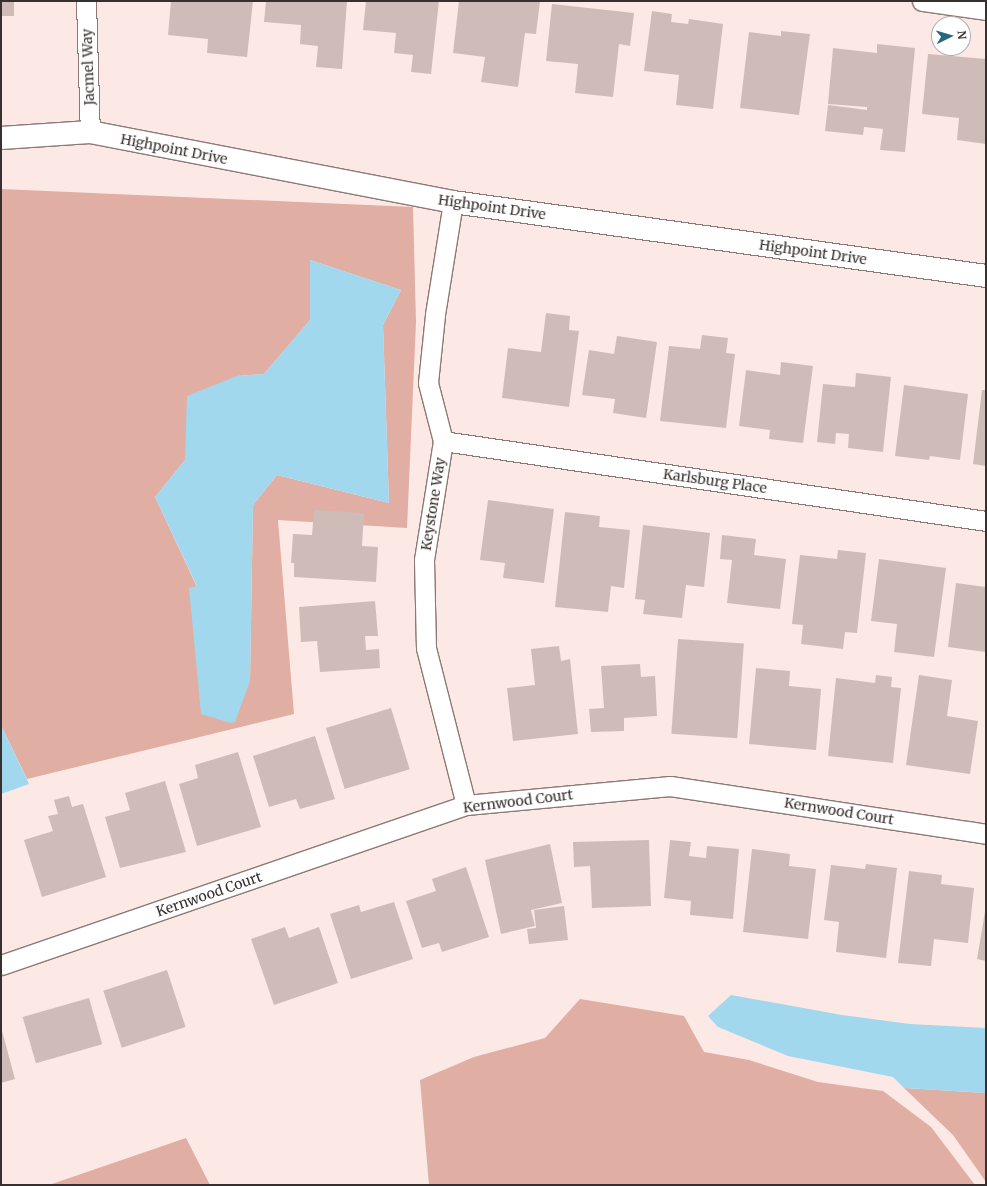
<!DOCTYPE html>
<html>
<head>
<meta charset="utf-8">
<style>
	body { margin:0 }
	#map { position:relative; width:987px; height:1186px; overflow:hidden; background:#fce8e4; font-family:Merriweather,serif }
	div>[style] { position:absolute }
	.green>* { inset:0; background:#e0aea3 }
	.water>* { inset:0; background:#a2d8ee }
	.building>* { inset:0; background:#cfbcb8; transform-origin:0 0 }
	.roads { filter:drop-shadow(1px 0 #8b7975) drop-shadow(-1px 0 #8b7975) drop-shadow(0 1px #8b7975) drop-shadow(0 -1px #8b7975) }
	.street>* { height:19px; margin:-9.5px; padding:0 9.5px; transform-origin:9.5px; border-radius:9.5px; background:#fff }
	.secondary>* { height:22px; margin:-11px; padding:0 11px; transform-origin:11px; border-radius:11px; background:#fff }
	span { translate:-50% -50%; white-space:nowrap; text-align:center; line-height:1.15; -webkit-text-stroke:3px #fff; paint-order:stroke }
	.street-label { font-size:14px; color:#37302e }
	.frame { position:absolute; inset:0; border:2px solid #37302e; pointer-events:none }
	.north { position:absolute; left:931px; top:16px; width:40px; height:40px; box-sizing:border-box; background:#fff; border:1px solid #afacab; border-radius:50%; rotate:85deg; font-size:11px; font-weight:700; line-height:16px; text-align:center; color:#37302e }
	.north::after { content:''; display:block; margin:auto; width:14px; height:18px; background:#29677d; clip-path:polygon(50% 0,100% 100%,50% 72%,0 100%) }
</style>
</head>
<body>
<div id="map">
	<div class="green">
		<i style="clip-path:polygon(evenodd,1px 189px,413px 207px,416px 322px,407px 528px,278px 520px,294px 714px,27px 779px,1px 725px,1px 189px,310px 260px,401px 290px,383px 325px,389px 503px,277px 475px,253px 505px,250px 681px,189px 589px,197px 587px,155px 497px,185px 460px,237px 376px,264px 374px,310px 320px,310px 260px)"></i>
		<i style="clip-path:polygon(580px 999px,684px 1016px,704px 1052px,749px 1060px,818px 1082px,883px 1091px,931px 1127px,975px 1185px,429px 1185px,420px 1080px,474px 1057px,545px 1038px)"></i>
		<i style="clip-path:polygon(904px 1088px,986px 1093px,986px 1182px,953px 1135px)"></i>
		<i style="clip-path:polygon(186px 1138px,210px 1185px,49px 1185px)"></i>
	</div>
	<div class="water">
		<i style="clip-path:polygon(310px 260px,401px 290px,383px 325px,389px 503px,277px 475px,253px 505px,250px 681px,235px 722px,231px 723px,201px 714px,189px 588px,197px 586px,155px 497px,185px 460px,187px 396px,237px 376px,264px 374px,310px 320px)"></i>
		<i style="clip-path:polygon(1px 725px,29px 784px,1px 794px)"></i>
		<i style="clip-path:polygon(731px 995px,842px 1015px,910px 1024px,986px 1028px,986px 1093px,904px 1088px,893px 1077px,788px 1056px,718px 1027px,708px 1016px)"></i>
	</div>
	<div class="building">
		<i style="left:1px;top:1px;width:13px;height:15px"></i>
		<i style="clip-path:polygon(171px 1px,253px 1px,247px 57px,207px 53px,208px 39px,168px 35px)"></i>
		<i style="clip-path:polygon(266px 1px,347px 1px,342px 69px,316px 67px,318px 46px,300px 44px,301px 25px,264px 22px)"></i>
		<i style="clip-path:polygon(366px 1px,439px 1px,431px 74px,411px 72px,413px 55px,394px 53px,396px 33px,363px 30px)"></i>
		<i style="clip-path:polygon(459px 1px,540px 1px,536px 34px,525px 33px,518px 87px,481px 82px,485px 57px,453px 53px)"></i>
		<i style="clip-path:polygon(552px 4px,634px 13px,630px 46px,619px 44px,613px 97px,575px 93px,578px 64px,546px 61px)"></i>
		<i style="clip-path:polygon(652px 11px,672px 14px,671px 22px,688px 24px,689px 19px,723px 24px,713px 109px,676px 105px,679px 75px,644px 71px)"></i>
		<i style="clip-path:polygon(781px 31px,810px 34px,799px 115px,740px 108px,749px 32px,781px 36px)"></i>
		<i style="clip-path:polygon(877px 44px,915px 48px,905px 152px,880px 150px,883px 129px,864px 127px,863px 135px,825px 131px,828px 105px,867px 110px,867px 107px,828px 104px,833px 48px,877px 53px)"></i>
		<i style="clip-path:polygon(928px 54px,986px 59px,986px 144px,957px 140px,959px 118px,922px 114px)"></i>
		<i style="clip-path:polygon(546px 313px,570px 316px,569px 330px,579px 331px,569px 407px,502px 398px,508px 348px,541px 352px)"></i>
		<i style="clip-path:polygon(702px 335px,728px 338px,726px 353px,735px 354px,726px 428px,660px 421px,669px 346px,700px 349px)"></i>
		<i style="clip-path:polygon(617px 336px,657px 342px,646px 418px,613px 413px,615px 399px,582px 395px,589px 350px,614px 354px)"></i>
		<i style="clip-path:polygon(781px 362px,813px 366px,803px 443px,769px 439px,770px 430px,739px 426px,746px 370px,780px 375px)"></i>
		<i style="clip-path:polygon(856px 373px,891px 377px,883px 452px,848px 448px,849px 434px,836px 433px,835px 444px,817px 442px,823px 384px,855px 387px)"></i>
		<i style="clip-path:polygon(904px 385px,968px 394px,960px 460px,930px 456px,929px 460px,895px 456px)"></i>
		<i style="clip-path:polygon(982px 390px,986px 390px,986px 466px,973px 464px)"></i>
		<i style="clip-path:polygon(488px 500px,554px 509px,544px 583px,503px 578px,505px 563px,480px 560px)"></i>
		<i style="clip-path:polygon(314px 510px,364px 513px,362px 546px,378px 547px,376px 582px,294px 577px,294px 563px,291px 563px,293px 534px,312px 535px)"></i>
		<i style="clip-path:polygon(565px 512px,600px 516px,599px 527px,630px 530px,624px 588px,611px 586px,608px 612px,555px 607px)"></i>
		<i style="clip-path:polygon(643px 525px,710px 533px,704px 587px,686px 585px,682px 618px,643px 614px,645px 600px,635px 599px)"></i>
		<i style="clip-path:polygon(722px 535px,756px 539px,754px 555px,786px 559px,780px 609px,727px 603px,732px 560px,720px 559px)"></i>
		<i style="clip-path:polygon(838px 550px,866px 553px,857px 633px,845px 632px,843px 649px,801px 644px,803px 625px,792px 624px,800px 555px,837px 559px)"></i>
		<i style="clip-path:polygon(879px 559px,946px 568px,934px 657px,894px 652px,897px 624px,871px 621px)"></i>
		<i style="clip-path:polygon(956px 583px,986px 587px,986px 652px,948px 647px)"></i>
		<i style="clip-path:polygon(375px 601px,378px 636px,365px 636px,366px 650px,379px 649px,380px 668px,320px 672px,317px 641px,301px 642px,299px 607px)"></i>
		<i style="left:678px;top:639px;width:66px;height:95px;rotate:4deg"></i>
		<i style="clip-path:polygon(559px 646px,561px 661px,570px 659px,578px 734px,513px 741px,507px 688px,535px 685px,531px 649px)"></i>
		<i style="clip-path:polygon(640px 664px,641px 677px,655px 676px,657px 716px,624px 718px,624px 731px,591px 732px,589px 709px,604px 708px,601px 666px)"></i>
		<i style="clip-path:polygon(756px 668px,790px 671px,789px 686px,821px 689px,816px 750px,749px 744px)"></i>
		<i style="clip-path:polygon(876px 675px,892px 677px,891px 687px,901px 688px,893px 763px,828px 756px,836px 678px,875px 683px)"></i>
		<i style="clip-path:polygon(919px 675px,952px 680px,947px 716px,978px 721px,970px 774px,906px 765px)"></i>
		<i style="left:391px;top:708px;width:64px;height:68px;rotate:73deg"></i>
		<i style="clip-path:polygon(315px 736px,335px 799px,300px 809px,296px 799px,269px 807px,253px 756px)"></i>
		<i style="clip-path:polygon(238px 752px,261px 827px,197px 846px,179px 784px,198px 778px,195px 765px)"></i>
		<i style="clip-path:polygon(165px 781px,186px 852px,120px 868px,105px 817px,130px 810px,125px 793px)"></i>
		<i style="clip-path:polygon(69px 796px,72px 807px,83px 804px,106px 877px,42px 897px,24px 840px,53px 831px,48px 816px,58px 814px,54px 800px)"></i>
		<i style="clip-path:polygon(649px 840px,651px 906px,592px 908px,590px 866px,574px 867px,573px 842px)"></i>
		<i style="clip-path:polygon(670px 840px,691px 842px,689px 856px,706px 858px,707px 846px,739px 849px,733px 919px,690px 915px,691px 901px,664px 898px)"></i>
		<i style="clip-path:polygon(550px 844px,562px 903px,531px 910px,535px 926px,501px 934px,485px 860px)"></i>
		<i style="clip-path:polygon(752px 849px,790px 854px,789px 866px,816px 869px,808px 939px,743px 932px)"></i>
		<i style="clip-path:polygon(866px 864px,897px 868px,886px 958px,836px 952px,839px 922px,824px 920px,831px 865px,865px 869px)"></i>
		<i style="clip-path:polygon(466px 867px,489px 937px,442px 952px,439px 943px,422px 948px,406px 901px,436px 891px,432px 879px)"></i>
		<i style="clip-path:polygon(909px 871px,942px 875px,941px 884px,974px 888px,968px 943px,934px 939px,931px 966px,898px 963px)"></i>
		<i style="clip-path:polygon(394px 902px,413px 959px,351px 979px,330px 914px,359px 905px,361px 912px)"></i>
		<i style="clip-path:polygon(564px 906px,568px 940px,529px 944px,527px 929px,536px 928px,534px 910px)"></i>
		<i style="clip-path:polygon(985px 912px,986px 912px,986px 961px,977px 959px)"></i>
		<i style="clip-path:polygon(285px 927px,289px 938px,319px 927px,338px 983px,274px 1005px,251px 939px)"></i>
		<i style="left:167px;top:970px;width:60px;height:67px;rotate:72deg"></i>
		<i style="left:89px;top:998px;width:48px;height:69px;rotate:74deg"></i>
		<i style="clip-path:polygon(1px 1027px,15px 1079px,1px 1083px)"></i>
	</div>
	<div class="roads">
		<div class="street">
			<i style="left:86px;top:1px;width:131px;rotate:88.3deg"></i>
			<i style="left:922px;top:1px;width:65px;rotate:8deg"></i>
			<i style="left:453px;top:202px;width:114px;rotate:99.1deg"></i>
			<i style="left:435px;top:315px;width:68px;rotate:95.9deg"></i>
			<i style="left:428px;top:383px;width:60px;rotate:75.5deg"></i>
			<i style="left:443px;top:441px;width:121px;rotate:99.1deg"></i>
			<i style="left:424px;top:560px;width:88px;rotate:88.7deg"></i>
			<i style="left:426px;top:648px;width:162px;rotate:75.7deg"></i>
			<i style="left:443px;top:441px;width:549px;rotate:8.38deg"></i>
			<i style="left:1px;top:965px;width:492px;rotate:-19deg"></i>
			<i style="left:466px;top:805px;width:205px;rotate:-5.3deg"></i>
			<i style="left:670px;top:786px;width:320px;rotate:8.6deg"></i>
		</div>
		<div class="secondary">
			<i style="left:1px;top:138px;width:89px;rotate:-3.9deg"></i>
			<i style="left:90px;top:132px;width:370px;rotate:10.9deg"></i>
			<i style="left:453px;top:202px;width:538px;rotate:7.9deg"></i>
		</div>
	</div>
	<div class="street-label">
		<span style="left:88px;top:67px;rotate:-92deg">Jacmel Way</span>
		<span style="left:174px;top:149px;rotate:11deg">Highpoint Drive</span>
		<span style="left:492px;top:207px;rotate:8deg">Highpoint Drive</span>
		<span style="left:813px;top:252px;rotate:8deg">Highpoint Drive</span>
		<span style="left:715px;top:481px;rotate:8deg">Karlsburg Place</span>
		<span style="left:433px;top:504px;rotate:-81deg">Keystone Way</span>
		<span style="left:518px;top:801px;rotate:-7deg">Kernwood Court</span>
		<span style="left:839px;top:811px;rotate:9deg">Kernwood Court</span>
		<span style="left:209px;top:894px;rotate:-19deg">Kernwood Court</span>
	</div>
	<div class="frame"></div>
	<div class="north">N</div>
</div>
</body>
</html>
